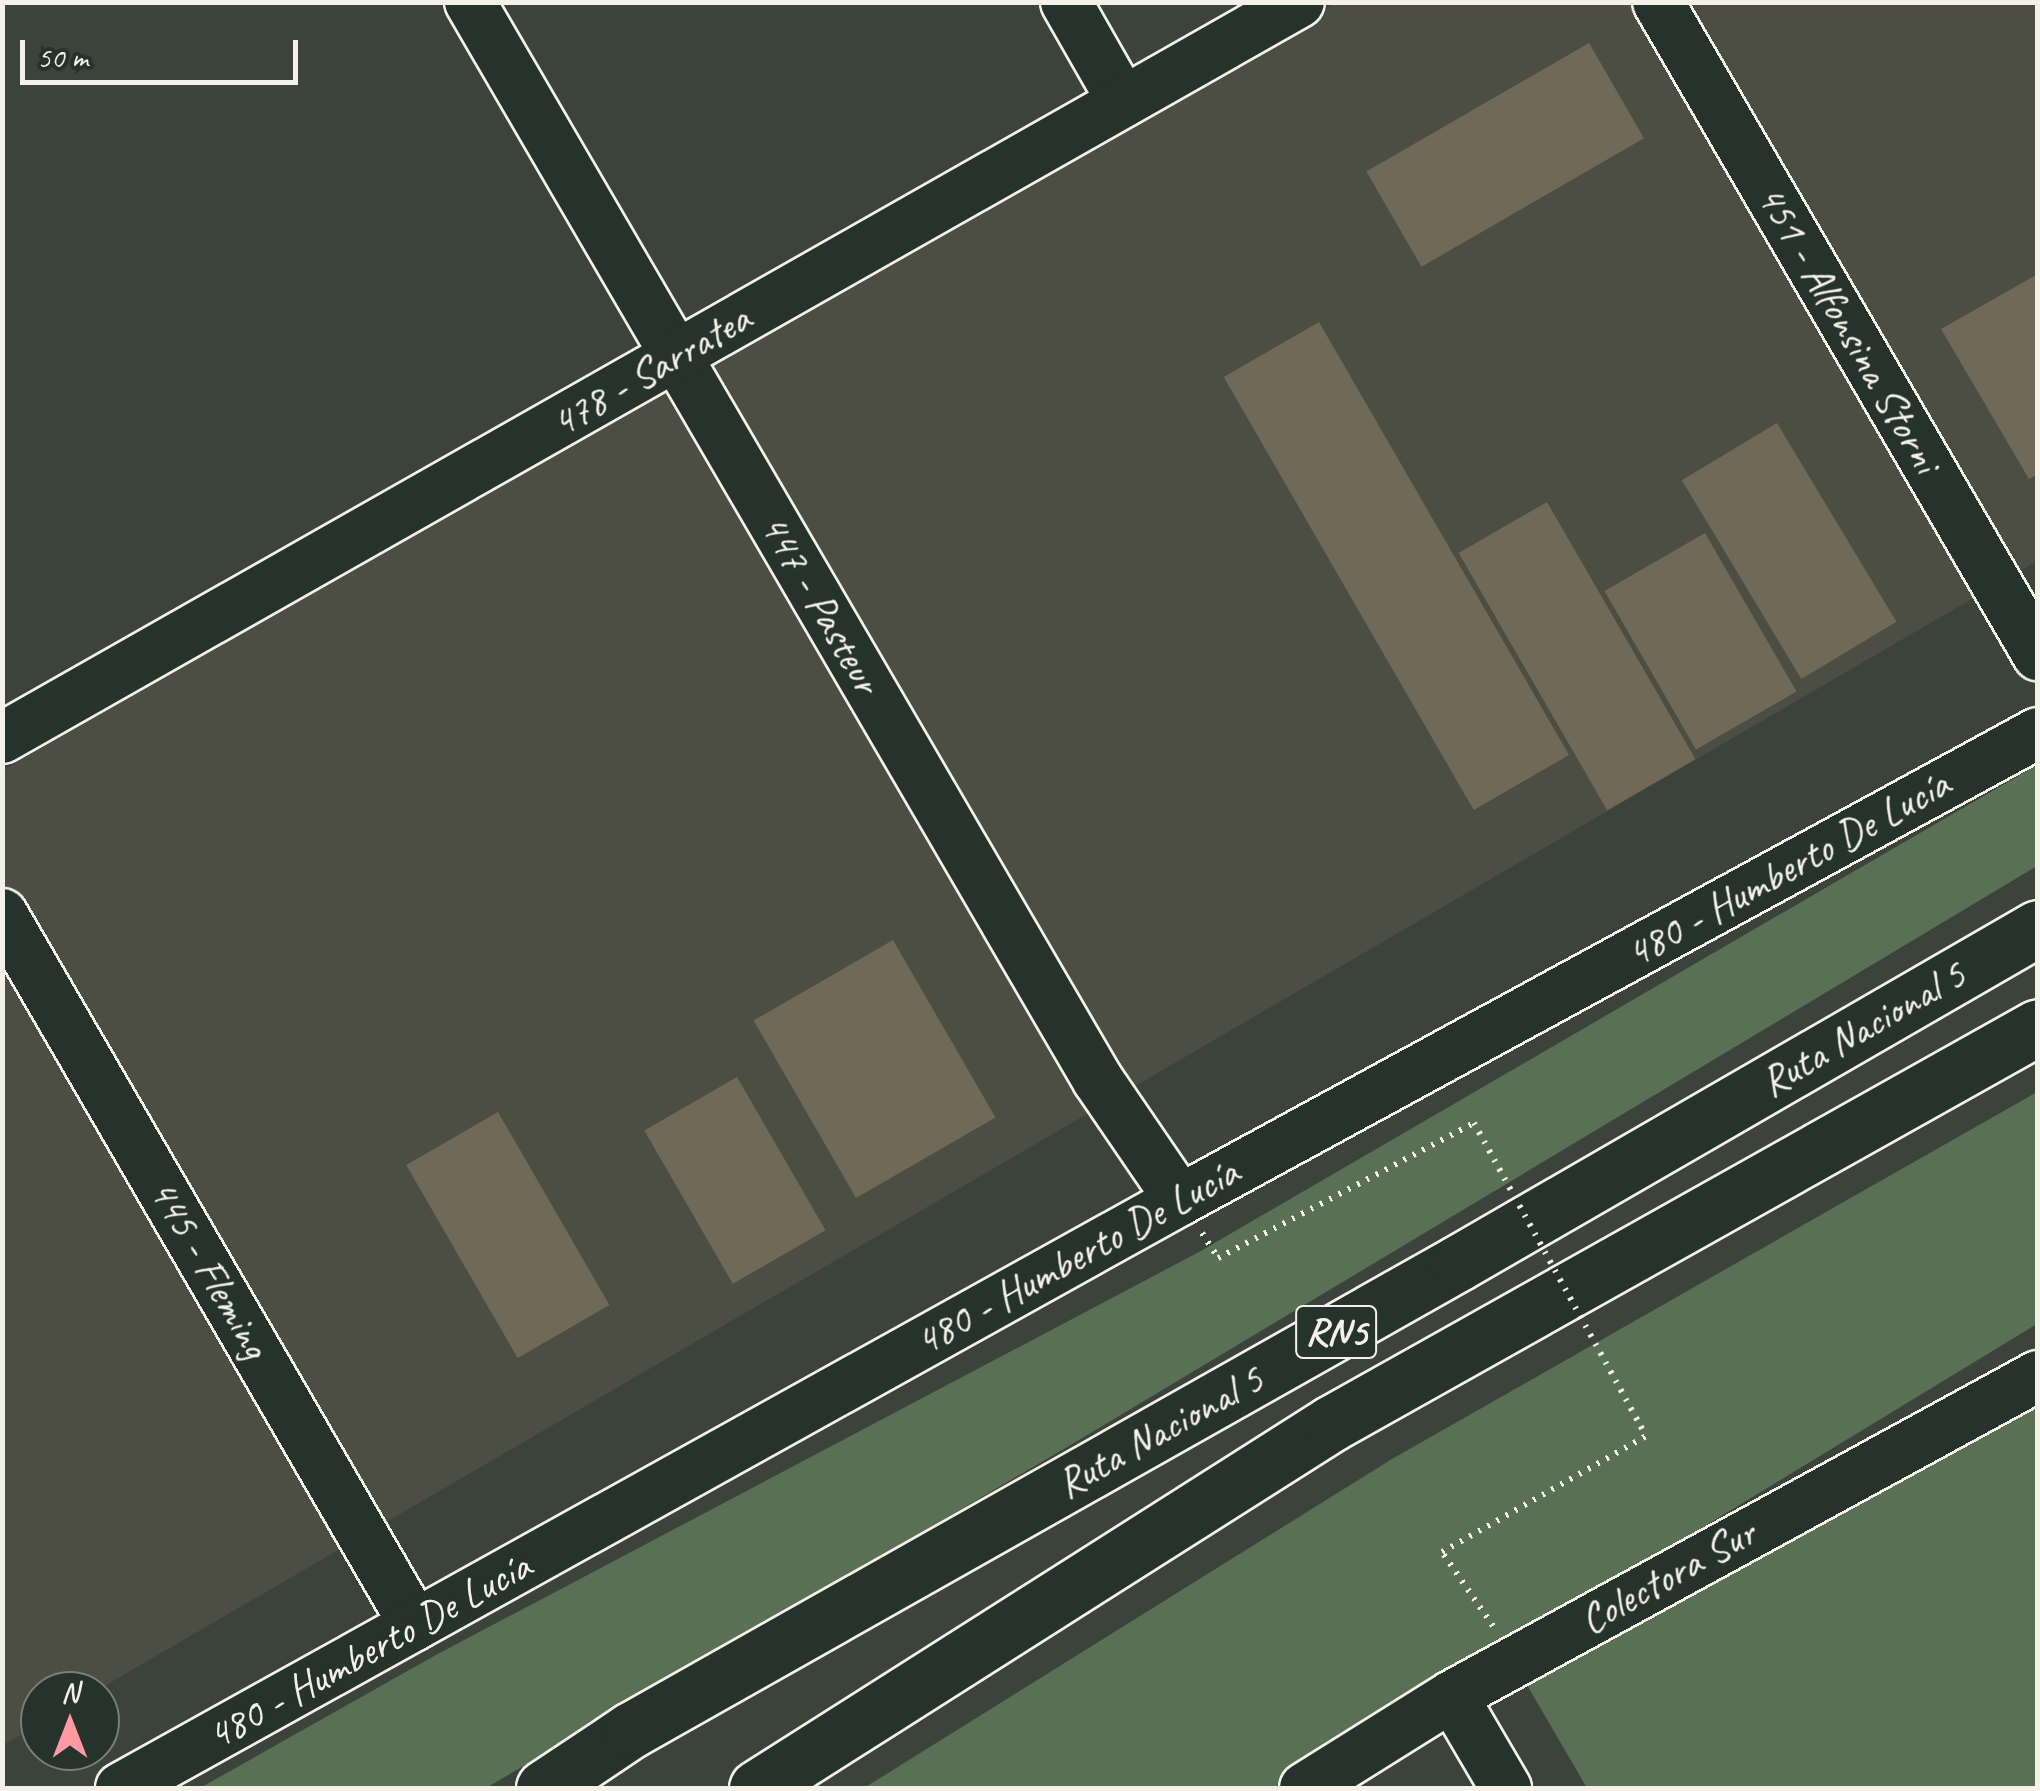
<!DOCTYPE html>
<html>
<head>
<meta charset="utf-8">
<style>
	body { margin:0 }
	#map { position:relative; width:2040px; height:1791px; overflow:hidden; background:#3c433a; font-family:Caveat,sans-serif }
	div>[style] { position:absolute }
	.built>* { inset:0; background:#4c4e43 }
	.green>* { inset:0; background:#5a7054 }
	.building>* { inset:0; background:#706958; transform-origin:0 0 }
	.path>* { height:6px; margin-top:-3px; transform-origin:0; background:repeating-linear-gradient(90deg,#f4f1e8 0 2.5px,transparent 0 10.5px) }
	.roads { filter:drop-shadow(2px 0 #f4f1e8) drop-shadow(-2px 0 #f4f1e8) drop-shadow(0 2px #f4f1e8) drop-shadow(0 -2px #f4f1e8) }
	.minor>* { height:50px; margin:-25px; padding:0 25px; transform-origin:25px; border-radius:25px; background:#26332d }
	.highway>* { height:55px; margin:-27.5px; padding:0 27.5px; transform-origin:27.5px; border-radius:27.5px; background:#26332d }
	.path-bridge>* { height:6px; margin-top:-3px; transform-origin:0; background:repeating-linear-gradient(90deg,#f4f1e8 0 2.5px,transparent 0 10.5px) }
	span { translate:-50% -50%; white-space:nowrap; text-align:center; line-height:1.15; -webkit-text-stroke:8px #26332d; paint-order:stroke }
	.shield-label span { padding:2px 8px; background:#26332d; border:2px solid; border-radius:8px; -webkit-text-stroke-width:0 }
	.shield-label { font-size:40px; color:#f4f1e8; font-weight:700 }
	.street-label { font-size:42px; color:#f4f1e8 }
	.frame { position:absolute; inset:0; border:5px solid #f4f1e8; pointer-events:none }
	.north { position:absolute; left:20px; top:1671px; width:100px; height:100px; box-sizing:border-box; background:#26332d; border:2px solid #787f78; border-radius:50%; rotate:0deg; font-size:28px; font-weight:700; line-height:40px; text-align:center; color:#f4f1e8 }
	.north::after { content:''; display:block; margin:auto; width:35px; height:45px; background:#ff9aa2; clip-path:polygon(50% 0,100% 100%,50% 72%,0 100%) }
	.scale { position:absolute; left:20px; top:40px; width:278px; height:45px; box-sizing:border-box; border:5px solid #f4f1e8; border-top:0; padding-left:12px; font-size:30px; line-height:35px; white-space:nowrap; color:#f4f1e8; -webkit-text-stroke:8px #26332d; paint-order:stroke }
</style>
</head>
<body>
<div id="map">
	<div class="built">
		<i style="clip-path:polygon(1335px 3px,2037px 3px,2037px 561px,96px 1691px,40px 1691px,40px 1724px,3px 1745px,2px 771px)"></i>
	</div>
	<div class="green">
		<i style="clip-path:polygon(2037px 765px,2037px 866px,1074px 1443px,486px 1788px,200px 1788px,434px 1656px,1199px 1252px)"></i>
		<i style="clip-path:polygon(2037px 1092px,2037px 1324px,1274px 1788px,864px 1788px,1392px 1459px)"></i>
		<i style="clip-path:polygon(2037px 1402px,2037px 1788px,1587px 1788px,1524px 1680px)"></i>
	</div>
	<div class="building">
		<i style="left:1589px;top:43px;width:110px;height:257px;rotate:60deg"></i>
		<i style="clip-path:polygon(2038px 274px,2038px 474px,2029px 479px,1941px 329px)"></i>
		<i style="left:1319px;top:322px;width:500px;height:110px;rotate:60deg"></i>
		<i style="left:1777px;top:423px;width:232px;height:111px;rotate:59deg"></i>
		<i style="left:1547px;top:502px;width:297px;height:102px;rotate:60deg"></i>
		<i style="left:1705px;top:533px;width:183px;height:116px;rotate:60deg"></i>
		<i style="left:893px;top:940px;width:205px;height:161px;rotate:60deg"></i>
		<i style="left:737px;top:1077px;width:177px;height:107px;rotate:60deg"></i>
		<i style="left:498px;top:1112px;width:223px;height:106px;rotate:60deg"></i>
	</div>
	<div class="path">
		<i style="left:1202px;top:1233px;width:30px;rotate:57deg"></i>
		<i style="left:1218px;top:1258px;width:289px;rotate:-27.8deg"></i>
		<i style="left:1493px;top:1626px;width:90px;rotate:-124.6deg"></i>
		<i style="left:1442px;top:1552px;width:235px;rotate:-29.6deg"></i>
	</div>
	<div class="roads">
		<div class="minor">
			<i style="left:470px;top:2px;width:1248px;rotate:59.78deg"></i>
			<i style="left:1098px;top:1080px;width:145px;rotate:55.7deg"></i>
			<i style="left:1066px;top:2px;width:115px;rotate:60.3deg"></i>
			<i style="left:1658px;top:2px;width:756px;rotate:59.8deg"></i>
			<i style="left:2px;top:738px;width:1491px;rotate:-29.57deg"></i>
			<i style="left:2px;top:914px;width:822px;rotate:59.85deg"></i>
			<i style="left:1452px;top:1696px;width:107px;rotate:59.6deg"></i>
			<i style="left:121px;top:1788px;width:1211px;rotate:-29.04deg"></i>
			<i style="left:1180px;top:1200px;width:977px;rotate:-28.56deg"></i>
			<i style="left:1305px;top:1788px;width:173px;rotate:-32deg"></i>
			<i style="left:1452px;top:1696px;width:668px;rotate:-28.64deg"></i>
		</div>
		<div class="highway">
			<i style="left:544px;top:1788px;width:105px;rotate:-33.7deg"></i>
			<i style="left:631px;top:1730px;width:950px;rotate:-29.45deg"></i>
			<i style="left:1458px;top:1263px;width:670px;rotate:-30.01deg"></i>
			<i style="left:757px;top:1788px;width:681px;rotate:-32.41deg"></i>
			<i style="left:1332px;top:1423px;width:809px;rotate:-29.29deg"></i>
		</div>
	</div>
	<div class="path-bridge">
		<i style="left:1474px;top:1123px;width:357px;rotate:61.2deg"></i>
	</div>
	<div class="shield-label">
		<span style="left:1336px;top:1332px">RN5</span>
	</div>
	<div class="street-label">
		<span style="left:1848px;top:329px;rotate:60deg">451 - Alfonsina Storni</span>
		<span style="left:651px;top:371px;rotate:-30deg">478 - Sarratea</span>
		<span style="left:820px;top:604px;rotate:60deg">447 - Pasteur</span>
		<span style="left:1788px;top:869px;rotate:-29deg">480 - Humberto De Lucía</span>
		<span style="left:1863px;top:1029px;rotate:-30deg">Ruta Nacional 5</span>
		<span style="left:1077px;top:1257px;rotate:-29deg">480 - Humberto De Lucía</span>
		<span style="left:209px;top:1269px;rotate:60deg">445 - Fleming</span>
		<span style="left:1160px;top:1432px;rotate:-29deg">Ruta Nacional 5</span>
		<span style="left:1668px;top:1577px;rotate:-29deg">Colectora Sur</span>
		<span style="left:369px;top:1651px;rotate:-29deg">480 - Humberto De Lucía</span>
	</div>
	<div class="frame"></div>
	<div class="north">N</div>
	<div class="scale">50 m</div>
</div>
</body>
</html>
